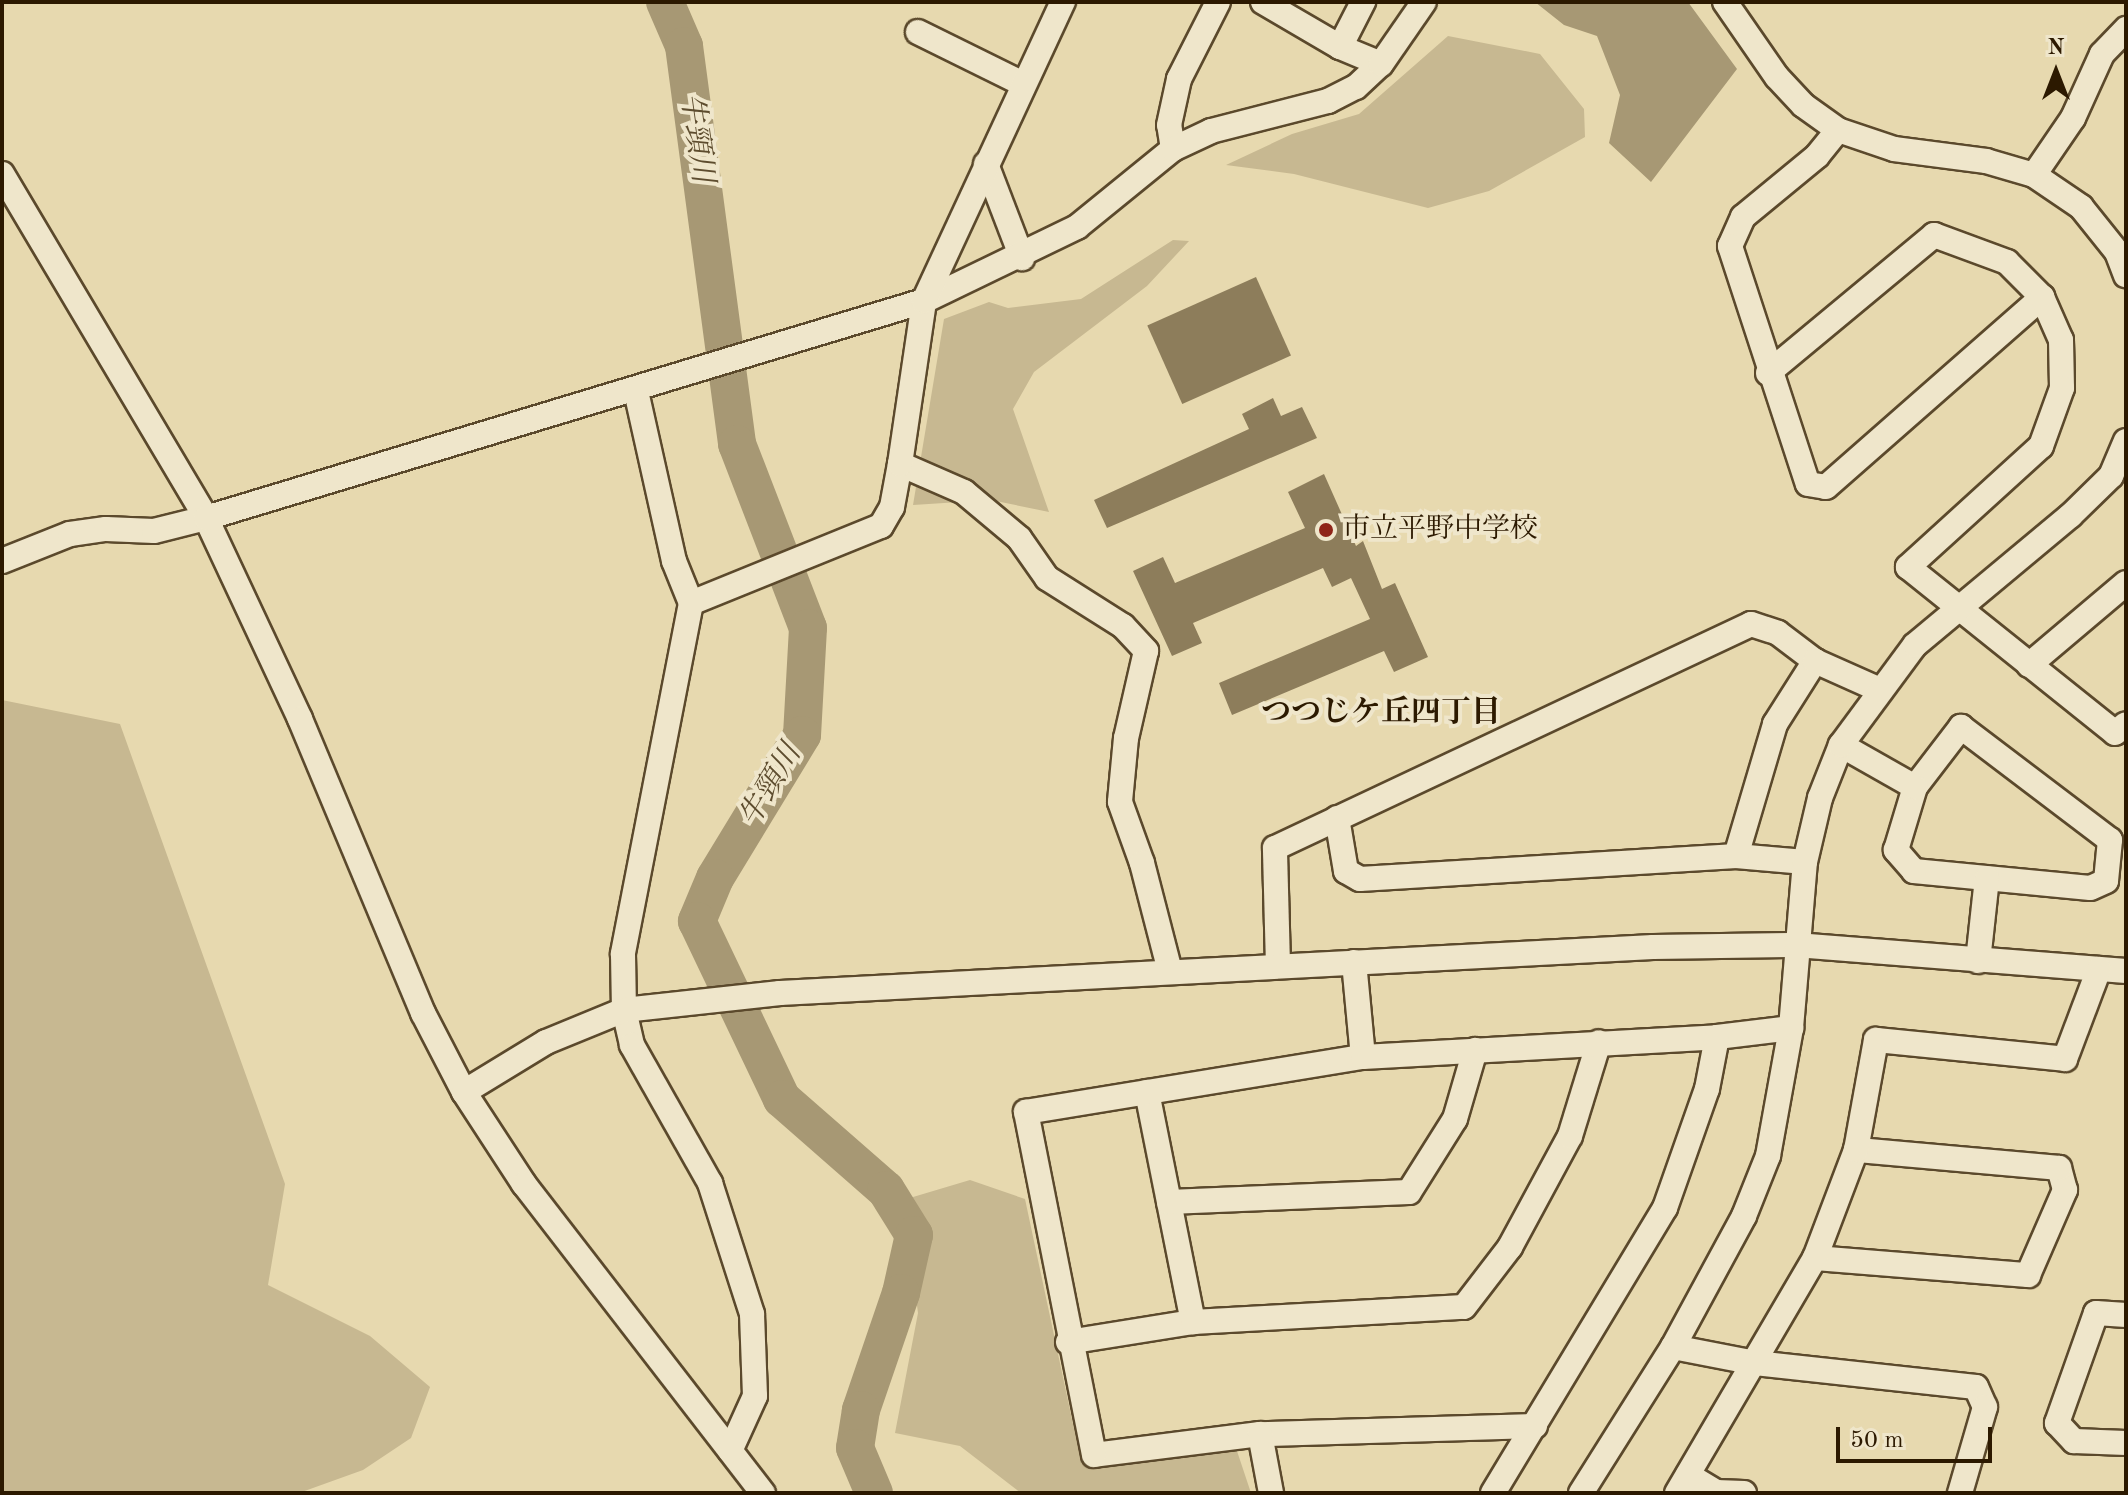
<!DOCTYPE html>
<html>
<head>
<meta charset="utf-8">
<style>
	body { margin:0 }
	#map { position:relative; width:2128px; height:1495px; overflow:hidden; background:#e7d9af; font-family:"Old Standard TT","Noto Serif JP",serif }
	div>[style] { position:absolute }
	.green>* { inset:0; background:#c7b891 }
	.water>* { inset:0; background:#a79874 }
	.river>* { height:38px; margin:-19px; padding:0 19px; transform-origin:19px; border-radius:19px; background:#a79874 }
	.building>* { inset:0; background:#8d7d5b; transform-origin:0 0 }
	.roads { filter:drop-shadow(2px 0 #5b492c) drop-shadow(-2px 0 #5b492c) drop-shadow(0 2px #5b492c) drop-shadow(0 -2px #5b492c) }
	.minor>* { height:24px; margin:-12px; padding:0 12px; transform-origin:12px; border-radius:12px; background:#efe6cb }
	.dots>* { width:22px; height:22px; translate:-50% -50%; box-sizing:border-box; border:4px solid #efe6cb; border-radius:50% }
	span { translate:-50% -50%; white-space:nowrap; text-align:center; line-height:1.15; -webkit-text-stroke:8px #efe6cb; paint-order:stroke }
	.poi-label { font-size:28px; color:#2c1900 }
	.left { translate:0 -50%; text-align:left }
	.water-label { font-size:30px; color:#5d4c2e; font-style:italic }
	.neighbourhood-label { font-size:30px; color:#2c1900; font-weight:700 }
	.frame { position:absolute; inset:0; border:4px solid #2c1900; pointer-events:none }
	.north { position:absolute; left:2016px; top:32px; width:80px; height:80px; -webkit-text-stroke:6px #efe6cb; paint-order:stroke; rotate:0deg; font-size:22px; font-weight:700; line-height:32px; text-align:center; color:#2c1900 }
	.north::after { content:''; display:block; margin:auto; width:28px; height:36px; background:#2c1900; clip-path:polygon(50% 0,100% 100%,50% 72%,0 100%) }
	.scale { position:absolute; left:1836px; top:1427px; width:156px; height:36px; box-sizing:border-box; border:4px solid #2c1900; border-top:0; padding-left:10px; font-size:24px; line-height:28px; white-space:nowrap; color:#2c1900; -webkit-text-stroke:6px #efe6cb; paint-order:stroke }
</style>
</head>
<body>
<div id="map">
	<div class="green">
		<i style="clip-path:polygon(1448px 36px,1540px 54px,1584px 109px,1585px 137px,1489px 191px,1428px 208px,1294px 174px,1226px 165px,1292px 134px,1359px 114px)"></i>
		<i style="clip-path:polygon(1173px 240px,1189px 241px,1147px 286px,1034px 372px,1013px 409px,1049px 512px,991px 500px,913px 505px,944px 319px,989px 302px,1008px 308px,1081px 299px)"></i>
		<i style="clip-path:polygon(2px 700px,120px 724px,285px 1184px,268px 1285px,370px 1336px,430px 1387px,411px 1438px,363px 1470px,299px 1493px,2px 1493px)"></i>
		<i style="clip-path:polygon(970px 1180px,1025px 1199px,1080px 1457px,1237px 1451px,1251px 1493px,1021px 1493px,960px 1446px,895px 1433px,918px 1313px,903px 1200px)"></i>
	</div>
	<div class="water">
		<i style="clip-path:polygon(1535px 2px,1688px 2px,1737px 69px,1651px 182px,1609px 143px,1620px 95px,1597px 36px,1564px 25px)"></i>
	</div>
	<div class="river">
		<i style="left:665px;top:2px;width:48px;rotate:66.6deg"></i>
		<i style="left:684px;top:46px;width:402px;rotate:82.4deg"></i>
		<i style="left:737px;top:444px;width:197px;rotate:68.9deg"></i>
		<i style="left:808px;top:628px;width:107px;rotate:93.2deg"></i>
		<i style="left:802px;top:735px;width:167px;rotate:121.3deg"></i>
		<i style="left:715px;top:878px;width:47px;rotate:112.7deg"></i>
		<i style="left:697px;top:921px;width:197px;rotate:64.5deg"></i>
		<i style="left:782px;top:1099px;width:138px;rotate:41.2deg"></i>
		<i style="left:886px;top:1190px;width:53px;rotate:58.1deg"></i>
		<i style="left:914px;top:1235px;width:59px;rotate:102.6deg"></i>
		<i style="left:901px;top:1293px;width:124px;rotate:108.9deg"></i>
		<i style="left:861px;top:1410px;width:38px;rotate:99deg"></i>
		<i style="left:855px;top:1448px;width:49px;rotate:67.1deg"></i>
	</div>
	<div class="building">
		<i style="left:1256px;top:277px;width:86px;height:119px;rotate:66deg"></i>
		<i style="clip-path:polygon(1273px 398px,1281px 416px,1302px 407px,1317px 438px,1107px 528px,1094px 500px,1249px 429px,1242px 414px)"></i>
		<i style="clip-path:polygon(1324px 474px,1356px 546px,1363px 541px,1382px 589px,1395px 583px,1428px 657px,1394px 672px,1384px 651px,1232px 715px,1219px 683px,1370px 619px,1351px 578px,1332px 587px,1323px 568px,1193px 623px,1202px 643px,1172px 656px,1133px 571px,1163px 557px,1175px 583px,1305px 528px,1288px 492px)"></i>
	</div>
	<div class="roads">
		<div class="minor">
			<i style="left:1263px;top:2px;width:89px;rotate:30.3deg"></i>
			<i style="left:1340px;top:47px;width:44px;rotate:22.5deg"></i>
			<i style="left:1725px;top:2px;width:91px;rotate:55.3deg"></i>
			<i style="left:1777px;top:77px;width:38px;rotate:47deg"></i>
			<i style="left:1803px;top:105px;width:43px;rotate:35.5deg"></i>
			<i style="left:1838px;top:130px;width:59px;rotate:18.7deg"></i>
			<i style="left:1894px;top:149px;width:93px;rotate:7.4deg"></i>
			<i style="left:1986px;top:161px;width:50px;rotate:16.3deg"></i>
			<i style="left:2034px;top:175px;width:57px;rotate:34.2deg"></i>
			<i style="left:2081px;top:207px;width:58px;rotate:51.3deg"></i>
			<i style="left:2117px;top:252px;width:25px;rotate:69deg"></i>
			<i style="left:918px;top:32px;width:115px;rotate:26.3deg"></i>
			<i style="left:1340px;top:47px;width:51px;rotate:-62.9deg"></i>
			<i style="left:1838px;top:130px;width:33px;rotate:129deg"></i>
			<i style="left:1817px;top:156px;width:96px;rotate:140.5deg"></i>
			<i style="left:1743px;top:217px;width:32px;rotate:114deg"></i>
			<i style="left:1730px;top:246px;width:250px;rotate:71.9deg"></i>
			<i style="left:1808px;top:484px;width:18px;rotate:9deg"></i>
			<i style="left:1826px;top:487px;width:288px;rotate:-41.3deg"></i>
			<i style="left:1173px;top:149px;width:24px;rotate:-99deg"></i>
			<i style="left:1169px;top:125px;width:47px;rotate:-77.7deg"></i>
			<i style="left:1179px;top:79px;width:86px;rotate:-63.1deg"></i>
			<i style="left:986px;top:164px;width:101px;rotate:69deg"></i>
			<i style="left:2px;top:174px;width:400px;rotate:59.3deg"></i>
			<i style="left:206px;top:518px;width:222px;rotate:64.9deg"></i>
			<i style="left:300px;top:719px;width:319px;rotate:67.3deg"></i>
			<i style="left:423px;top:1013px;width:89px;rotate:62.6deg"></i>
			<i style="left:464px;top:1092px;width:110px;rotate:56.9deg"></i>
			<i style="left:524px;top:1184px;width:391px;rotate:52.3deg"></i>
			<i style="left:2034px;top:175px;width:69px;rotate:-55.6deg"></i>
			<i style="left:2073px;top:118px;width:70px;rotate:-65.6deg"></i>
			<i style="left:2102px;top:54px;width:35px;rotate:-46deg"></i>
			<i style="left:1768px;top:373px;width:216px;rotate:-39.7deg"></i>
			<i style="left:1934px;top:235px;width:78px;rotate:20.3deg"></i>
			<i style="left:2007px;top:262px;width:49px;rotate:45deg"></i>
			<i style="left:2042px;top:297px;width:47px;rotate:66.2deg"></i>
			<i style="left:2061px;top:340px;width:48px;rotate:88.8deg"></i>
			<i style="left:2062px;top:388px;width:62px;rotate:109.9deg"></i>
			<i style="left:2041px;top:446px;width:180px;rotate:137.7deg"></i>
			<i style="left:1908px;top:567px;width:265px;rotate:38.7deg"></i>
			<i style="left:2115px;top:733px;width:14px;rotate:-39deg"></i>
			<i style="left:636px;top:391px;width:174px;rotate:77.4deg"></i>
			<i style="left:674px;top:561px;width:45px;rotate:68deg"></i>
			<i style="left:691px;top:603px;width:358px;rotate:101deg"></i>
			<i style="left:623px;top:954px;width:56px;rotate:89deg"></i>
			<i style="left:624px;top:1010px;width:36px;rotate:77deg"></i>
			<i style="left:632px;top:1045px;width:159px;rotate:60.5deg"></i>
			<i style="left:710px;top:1183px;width:138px;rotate:72.2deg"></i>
			<i style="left:752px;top:1314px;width:82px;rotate:87.9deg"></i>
			<i style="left:755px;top:1396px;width:60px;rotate:114.4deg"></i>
			<i style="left:900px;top:464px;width:70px;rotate:23.6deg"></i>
			<i style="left:964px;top:492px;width:72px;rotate:39.9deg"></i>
			<i style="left:1019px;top:538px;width:49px;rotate:55deg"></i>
			<i style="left:1047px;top:578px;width:90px;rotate:32.3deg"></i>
			<i style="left:1123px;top:626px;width:34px;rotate:47deg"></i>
			<i style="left:1146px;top:651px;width:89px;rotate:102.9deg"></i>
			<i style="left:1126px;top:738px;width:64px;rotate:95.4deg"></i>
			<i style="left:1120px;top:802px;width:65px;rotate:70.2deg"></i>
			<i style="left:1142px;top:863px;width:112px;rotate:75.5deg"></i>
			<i style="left:2px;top:561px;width:73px;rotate:-21.7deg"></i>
			<i style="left:70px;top:534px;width:36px;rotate:-8deg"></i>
			<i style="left:106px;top:529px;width:48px;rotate:2.4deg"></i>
			<i style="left:154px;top:531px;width:54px;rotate:-14deg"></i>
			<i style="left:206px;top:518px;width:750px;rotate:-16.82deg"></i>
			<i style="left:924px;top:301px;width:170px;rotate:-25.8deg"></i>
			<i style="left:1077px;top:227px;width:124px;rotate:-39.1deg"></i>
			<i style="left:1173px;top:149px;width:42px;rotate:-25.3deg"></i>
			<i style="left:1211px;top:131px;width:121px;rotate:-14.4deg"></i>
			<i style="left:1328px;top:101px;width:31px;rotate:-27deg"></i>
			<i style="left:1356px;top:87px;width:34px;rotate:-43deg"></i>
			<i style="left:1381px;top:64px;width:75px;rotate:-55.3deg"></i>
			<i style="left:691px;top:603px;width:205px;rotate:-22.1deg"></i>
			<i style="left:881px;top:526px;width:22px;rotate:-60deg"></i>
			<i style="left:892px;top:507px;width:44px;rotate:-79.5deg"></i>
			<i style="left:900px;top:464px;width:165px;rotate:-81.6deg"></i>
			<i style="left:924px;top:301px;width:330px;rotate:-65.1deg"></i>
			<i style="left:2029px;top:665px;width:127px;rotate:-40.2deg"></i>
			<i style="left:1961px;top:727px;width:187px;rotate:37.2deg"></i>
			<i style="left:2110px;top:840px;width:41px;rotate:95.6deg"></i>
			<i style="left:2106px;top:881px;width:17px;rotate:156deg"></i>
			<i style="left:2090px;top:888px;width:177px;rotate:-174.5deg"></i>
			<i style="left:1914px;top:871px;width:28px;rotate:-131deg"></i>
			<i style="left:1896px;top:850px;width:66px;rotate:-73.2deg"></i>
			<i style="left:1915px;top:787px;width:76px;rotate:-52.5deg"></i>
			<i style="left:1841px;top:745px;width:85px;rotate:29.6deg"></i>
			<i style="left:1337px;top:818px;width:54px;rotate:80.4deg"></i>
			<i style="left:1346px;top:871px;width:16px;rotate:30deg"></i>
			<i style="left:1360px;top:879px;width:377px;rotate:-3.5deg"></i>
			<i style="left:1736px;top:856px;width:69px;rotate:5deg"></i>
			<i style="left:1736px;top:856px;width:138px;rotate:-73.5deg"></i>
			<i style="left:1775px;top:724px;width:75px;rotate:-57.6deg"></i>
			<i style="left:1978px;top:961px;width:83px;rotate:-83.8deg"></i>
			<i style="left:1354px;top:962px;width:95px;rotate:84.6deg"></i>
			<i style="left:1278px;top:966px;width:118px;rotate:-91.5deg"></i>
			<i style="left:1275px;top:848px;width:526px;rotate:-25.2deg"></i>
			<i style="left:1751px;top:624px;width:28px;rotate:18deg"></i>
			<i style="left:1778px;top:633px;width:46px;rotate:37.1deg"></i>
			<i style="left:1815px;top:661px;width:69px;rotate:24deg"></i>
			<i style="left:464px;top:1092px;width:96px;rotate:-31.4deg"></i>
			<i style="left:546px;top:1042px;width:84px;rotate:-22.3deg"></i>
			<i style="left:624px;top:1010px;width:157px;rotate:-6.2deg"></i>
			<i style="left:780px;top:993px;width:874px;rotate:-3.02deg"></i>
			<i style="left:1653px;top:947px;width:143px;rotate:-0.8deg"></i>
			<i style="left:1796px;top:945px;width:331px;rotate:4.5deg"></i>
			<i style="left:1147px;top:1092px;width:235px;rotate:78.7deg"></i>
			<i style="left:1169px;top:1202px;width:240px;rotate:-2.4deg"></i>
			<i style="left:1409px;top:1192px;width:86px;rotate:-57.8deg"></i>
			<i style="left:1455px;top:1119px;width:72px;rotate:-73.8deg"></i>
			<i style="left:1815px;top:1258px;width:214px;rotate:4.6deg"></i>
			<i style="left:2028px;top:1275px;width:93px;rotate:-66.5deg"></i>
			<i style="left:2065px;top:1190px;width:23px;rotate:-105deg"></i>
			<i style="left:2059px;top:1168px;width:204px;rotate:-174.9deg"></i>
			<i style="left:2126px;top:1315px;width:30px;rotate:-176deg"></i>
			<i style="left:2096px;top:1313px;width:117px;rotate:109.5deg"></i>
			<i style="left:2057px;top:1423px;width:25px;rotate:47deg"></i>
			<i style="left:2074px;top:1441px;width:52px;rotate:2.2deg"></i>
			<i style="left:1068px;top:1342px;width:127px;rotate:-9.1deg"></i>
			<i style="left:1193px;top:1322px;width:271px;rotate:-3.2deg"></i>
			<i style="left:1464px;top:1307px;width:76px;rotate:-52.5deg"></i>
			<i style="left:1510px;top:1247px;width:126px;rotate:-61.6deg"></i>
			<i style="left:1570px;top:1136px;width:98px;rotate:-72.9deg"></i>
			<i style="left:1673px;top:1347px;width:84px;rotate:11deg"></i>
			<i style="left:1755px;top:1363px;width:222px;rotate:6.2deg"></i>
			<i style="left:1976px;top:1387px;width:22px;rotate:66deg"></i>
			<i style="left:1985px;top:1407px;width:90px;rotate:106.2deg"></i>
			<i style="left:1535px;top:1426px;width:275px;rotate:178.3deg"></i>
			<i style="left:1260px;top:1434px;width:167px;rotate:172.8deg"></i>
			<i style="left:1094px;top:1455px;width:350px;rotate:-101.2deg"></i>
			<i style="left:1026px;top:1112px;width:341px;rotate:-9.3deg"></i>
			<i style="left:1363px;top:1057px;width:355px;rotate:-3.2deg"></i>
			<i style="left:1717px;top:1037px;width:75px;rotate:-6.9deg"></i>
			<i style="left:1260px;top:1434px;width:60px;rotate:79.4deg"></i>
			<i style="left:1688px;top:1475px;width:33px;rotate:31deg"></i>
			<i style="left:1716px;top:1492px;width:28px;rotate:2deg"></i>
			<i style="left:1493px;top:1493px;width:333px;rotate:-58.9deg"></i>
			<i style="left:1665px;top:1208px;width:126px;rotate:-70.6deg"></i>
			<i style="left:1707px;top:1089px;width:53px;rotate:-79.1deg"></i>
			<i style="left:1581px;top:1493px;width:173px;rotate:-57.8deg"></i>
			<i style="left:1673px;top:1347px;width:149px;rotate:-61.5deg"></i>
			<i style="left:1744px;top:1216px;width:65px;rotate:-68.2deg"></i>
			<i style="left:1768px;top:1156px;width:130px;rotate:-79.8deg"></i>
			<i style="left:1791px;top:1028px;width:167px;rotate:-85.2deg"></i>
			<i style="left:1805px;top:862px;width:66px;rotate:-76.8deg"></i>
			<i style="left:1820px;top:798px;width:57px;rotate:-68.4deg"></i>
			<i style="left:1841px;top:745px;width:124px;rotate:-53.5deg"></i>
			<i style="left:1915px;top:645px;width:202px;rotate:-39.8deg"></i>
			<i style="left:2070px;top:516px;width:57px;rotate:-44.3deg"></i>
			<i style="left:2111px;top:476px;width:38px;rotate:-67deg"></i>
			<i style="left:1677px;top:1493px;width:273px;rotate:-59.6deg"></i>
			<i style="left:1815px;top:1258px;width:116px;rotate:-69.2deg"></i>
			<i style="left:1856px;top:1150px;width:112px;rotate:-79.7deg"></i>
			<i style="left:1876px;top:1040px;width:190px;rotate:5.7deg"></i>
			<i style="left:2065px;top:1059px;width:96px;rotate:-69.3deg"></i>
		</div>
	</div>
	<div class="dots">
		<i style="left:1326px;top:530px;background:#8f2418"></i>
	</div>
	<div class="poi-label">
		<span class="left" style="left:1342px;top:530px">市立平野中学校</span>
	</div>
	<div class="water-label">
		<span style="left:696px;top:138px;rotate:82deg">牛頸川</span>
		<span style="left:771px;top:786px;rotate:-59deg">牛頸川</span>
	</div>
	<div class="neighbourhood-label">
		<span style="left:1381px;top:713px">つつじケ丘四丁目</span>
	</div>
	<div class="frame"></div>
	<div class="north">N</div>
	<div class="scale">50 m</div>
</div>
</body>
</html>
